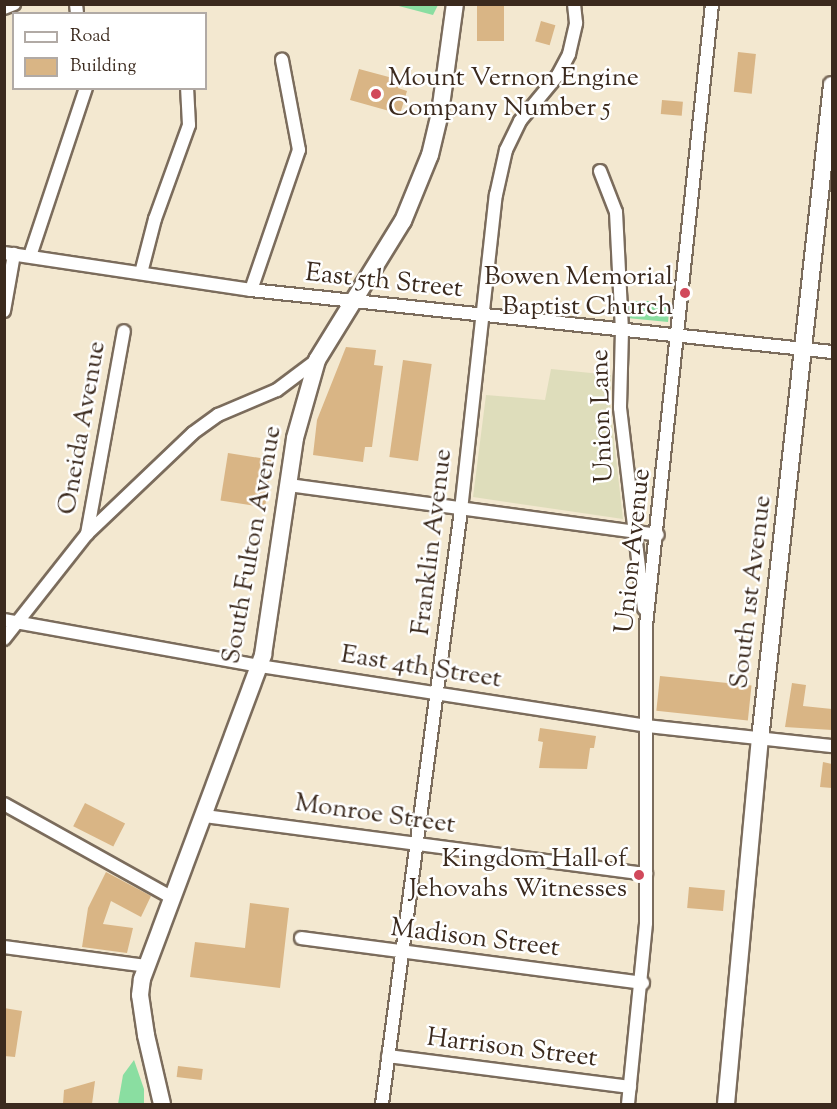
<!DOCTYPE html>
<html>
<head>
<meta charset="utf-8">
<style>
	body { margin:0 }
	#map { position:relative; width:837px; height:1109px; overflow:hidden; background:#f3e8d0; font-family:"Sorts Mill Goudy",serif }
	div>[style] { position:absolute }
	.built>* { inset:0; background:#deddbb }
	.green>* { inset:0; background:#8adea1 }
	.building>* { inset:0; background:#d9b585; transform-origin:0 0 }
	.roads { filter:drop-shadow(2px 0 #7b6c5c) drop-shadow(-2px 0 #7b6c5c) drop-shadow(0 2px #7b6c5c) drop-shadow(0 -2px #7b6c5c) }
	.street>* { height:12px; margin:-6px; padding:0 6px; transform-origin:6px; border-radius:6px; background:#fff }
	.secondary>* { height:16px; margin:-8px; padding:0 8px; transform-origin:8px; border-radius:8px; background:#fff }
	.dots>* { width:16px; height:16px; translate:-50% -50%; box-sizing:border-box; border:3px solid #fff; border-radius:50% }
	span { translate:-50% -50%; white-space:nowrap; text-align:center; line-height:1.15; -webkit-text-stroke:5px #fff; paint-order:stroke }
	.poi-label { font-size:26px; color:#3b2a1e }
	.left { translate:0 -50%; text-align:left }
	.right { translate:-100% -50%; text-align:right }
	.street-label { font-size:26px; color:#3b2a1e }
	.frame { position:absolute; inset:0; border:6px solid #3b2a1e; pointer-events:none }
	.legend { position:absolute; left:12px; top:12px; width:195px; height:78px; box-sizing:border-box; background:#fff; border:2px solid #b1aaa5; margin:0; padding:8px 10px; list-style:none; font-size:18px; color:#3b2a1e }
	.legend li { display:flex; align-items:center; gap:12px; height:30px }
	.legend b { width:30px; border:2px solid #b1aaa5 }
</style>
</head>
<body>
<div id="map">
	<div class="built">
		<i style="clip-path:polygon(551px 369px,611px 375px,610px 405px,623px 519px,473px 497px,486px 395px,545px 400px)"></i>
	</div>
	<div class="green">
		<i style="clip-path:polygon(395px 5px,438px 5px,433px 15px)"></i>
		<i style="clip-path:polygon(626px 301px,670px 301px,668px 322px,627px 318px)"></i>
		<i style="clip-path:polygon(134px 1060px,144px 1089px,144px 1104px,118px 1104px,123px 1075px)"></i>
	</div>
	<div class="building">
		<i style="left:477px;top:4px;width:27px;height:37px"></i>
		<i style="left:541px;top:21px;width:15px;height:21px;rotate:16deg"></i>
		<i style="left:738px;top:52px;width:18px;height:40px;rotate:6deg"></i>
		<i style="clip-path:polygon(359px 69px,400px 80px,398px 88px,407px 91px,400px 114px,350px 100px)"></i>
		<i style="left:662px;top:100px;width:21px;height:14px;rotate:5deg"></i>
		<i style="clip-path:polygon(346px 347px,376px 350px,374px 365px,383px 366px,372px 447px,365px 447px,363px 462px,313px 455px,317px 420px)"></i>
		<i style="left:403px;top:360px;width:29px;height:98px;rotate:8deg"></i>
		<i style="left:228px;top:453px;width:45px;height:48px;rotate:9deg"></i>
		<i style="left:660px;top:676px;width:92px;height:35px;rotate:6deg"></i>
		<i style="clip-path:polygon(792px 683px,806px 685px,803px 706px,832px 709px,832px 730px,785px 727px)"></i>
		<i style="clip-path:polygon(540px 728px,596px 736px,594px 748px,590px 748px,587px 769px,539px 768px,543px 742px,538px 741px)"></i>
		<i style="clip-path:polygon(823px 762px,832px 764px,832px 788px,820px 787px)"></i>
		<i style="left:85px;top:803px;width:45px;height:26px;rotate:27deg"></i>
		<i style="clip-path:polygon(106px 872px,151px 896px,141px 917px,111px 901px,103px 924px,133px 928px,127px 953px,82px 947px,88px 908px)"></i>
		<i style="left:689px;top:887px;width:36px;height:21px;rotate:5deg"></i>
		<i style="clip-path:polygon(250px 903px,289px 908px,280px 988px,190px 977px,195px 942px,245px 948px)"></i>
		<i style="clip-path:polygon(4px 1008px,22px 1011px,15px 1057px,4px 1056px)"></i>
		<i style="left:178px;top:1066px;width:25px;height:11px;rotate:7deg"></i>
		<i style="clip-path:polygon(95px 1081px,92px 1104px,63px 1104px,64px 1090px)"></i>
	</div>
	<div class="roads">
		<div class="street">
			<i style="left:76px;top:4px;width:10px;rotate:84deg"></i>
			<i style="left:4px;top:8px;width:11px;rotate:-22deg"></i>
			<i style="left:600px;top:171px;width:44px;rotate:68.7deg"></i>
			<i style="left:616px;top:212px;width:118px;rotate:87.1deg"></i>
			<i style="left:622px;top:330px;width:78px;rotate:91.5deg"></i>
			<i style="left:620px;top:408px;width:202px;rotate:83.2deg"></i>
			<i style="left:4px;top:253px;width:250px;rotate:8.5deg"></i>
			<i style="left:251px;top:290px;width:584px;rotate:6.09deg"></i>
			<i style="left:30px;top:256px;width:177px;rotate:-71.6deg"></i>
			<i style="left:141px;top:273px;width:56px;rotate:-75.5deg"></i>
			<i style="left:155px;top:219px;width:100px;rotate:-70.1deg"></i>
			<i style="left:189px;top:125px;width:37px;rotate:-93deg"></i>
			<i style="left:251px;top:290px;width:148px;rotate:-71.1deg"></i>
			<i style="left:299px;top:150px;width:92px;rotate:-100.7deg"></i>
			<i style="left:4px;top:311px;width:58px;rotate:-80deg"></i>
			<i style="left:289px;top:485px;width:372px;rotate:7.7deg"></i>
			<i style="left:87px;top:534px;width:206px;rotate:-79.7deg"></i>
			<i style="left:4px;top:620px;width:260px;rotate:10.2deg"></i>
			<i style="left:260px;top:666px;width:392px;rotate:8.8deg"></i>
			<i style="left:647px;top:726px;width:186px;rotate:6.2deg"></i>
			<i style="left:4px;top:639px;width:134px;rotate:-51.7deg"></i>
			<i style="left:87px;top:534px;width:146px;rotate:-43.6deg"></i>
			<i style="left:193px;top:433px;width:31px;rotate:-36deg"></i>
			<i style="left:218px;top:415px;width:64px;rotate:-23deg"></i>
			<i style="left:277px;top:390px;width:50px;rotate:-36.9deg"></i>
			<i style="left:4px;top:804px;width:191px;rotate:29.1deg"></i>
			<i style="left:205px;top:816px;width:445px;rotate:7.5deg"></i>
			<i style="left:301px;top:938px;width:345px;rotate:7.5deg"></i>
			<i style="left:4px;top:947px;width:143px;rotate:7.6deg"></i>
			<i style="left:388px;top:1056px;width:244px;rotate:7.3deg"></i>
			<i style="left:382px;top:1104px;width:599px;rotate:-82.42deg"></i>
			<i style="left:461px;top:510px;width:317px;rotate:-83.7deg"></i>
			<i style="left:496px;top:195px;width:46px;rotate:-77.5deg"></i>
			<i style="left:506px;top:150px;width:32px;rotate:-64deg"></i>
			<i style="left:520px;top:121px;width:60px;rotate:-50.4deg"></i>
			<i style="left:558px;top:75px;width:24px;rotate:-62deg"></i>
			<i style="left:569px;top:54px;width:32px;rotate:-77deg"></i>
			<i style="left:576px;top:23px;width:19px;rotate:-96deg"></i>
			<i style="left:628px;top:1104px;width:182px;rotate:-84.3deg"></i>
			<i style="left:646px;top:923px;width:298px;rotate:-90deg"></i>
			<i style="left:646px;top:625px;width:624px;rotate:-83.93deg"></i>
		</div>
		<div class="secondary">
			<i style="left:162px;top:1104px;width:71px;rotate:-103.1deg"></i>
			<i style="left:146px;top:1035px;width:40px;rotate:-98.5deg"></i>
			<i style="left:140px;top:995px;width:16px;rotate:-83deg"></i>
			<i style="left:142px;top:979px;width:346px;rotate:-69.5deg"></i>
			<i style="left:263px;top:655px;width:219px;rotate:-81.6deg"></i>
			<i style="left:295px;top:438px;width:81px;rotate:-74.2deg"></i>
			<i style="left:317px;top:360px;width:163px;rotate:-58.3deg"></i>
			<i style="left:403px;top:221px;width:71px;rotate:-67.8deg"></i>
			<i style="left:430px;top:155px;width:43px;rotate:-76.6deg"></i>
			<i style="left:440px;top:113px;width:110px;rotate:-82.2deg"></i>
			<i style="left:726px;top:1104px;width:367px;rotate:-84.7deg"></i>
			<i style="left:760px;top:739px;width:658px;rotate:-83.72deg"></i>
		</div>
	</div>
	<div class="dots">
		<i style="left:376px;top:94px;background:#d1495b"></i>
		<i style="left:685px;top:293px;background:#d1495b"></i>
		<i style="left:639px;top:875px;background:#d1495b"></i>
	</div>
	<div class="poi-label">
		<span class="left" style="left:388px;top:94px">Mount Vernon Engine<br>Company Number 5</span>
		<span class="right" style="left:673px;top:293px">Bowen Memorial<br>Baptist Church</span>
		<span class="right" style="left:627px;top:875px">Kingdom Hall of<br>Jehovahs Witnesses</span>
	</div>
	<div class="street-label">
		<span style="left:384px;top:282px;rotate:6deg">East 5th Street</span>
		<span style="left:603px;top:416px;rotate:-92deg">Union Lane</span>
		<span style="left:83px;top:428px;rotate:-80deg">Oneida Avenue</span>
		<span style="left:433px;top:542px;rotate:-83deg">Franklin Avenue</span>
		<span style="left:253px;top:545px;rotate:-80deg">South Fulton Avenue</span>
		<span style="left:634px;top:551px;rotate:-84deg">Union Avenue</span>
		<span style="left:752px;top:592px;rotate:-83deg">South 1st Avenue</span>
		<span style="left:421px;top:668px;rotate:9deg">East 4th Street</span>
		<span style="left:375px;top:815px;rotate:8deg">Monroe Street</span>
		<span style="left:475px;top:939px;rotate:7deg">Madison Street</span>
		<span style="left:512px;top:1049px;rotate:7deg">Harrison Street</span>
	</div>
	<div class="frame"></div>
	<ul class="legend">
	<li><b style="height:8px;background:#fff"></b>Road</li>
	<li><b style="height:16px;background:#d9b585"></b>Building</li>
	</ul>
</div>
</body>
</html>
